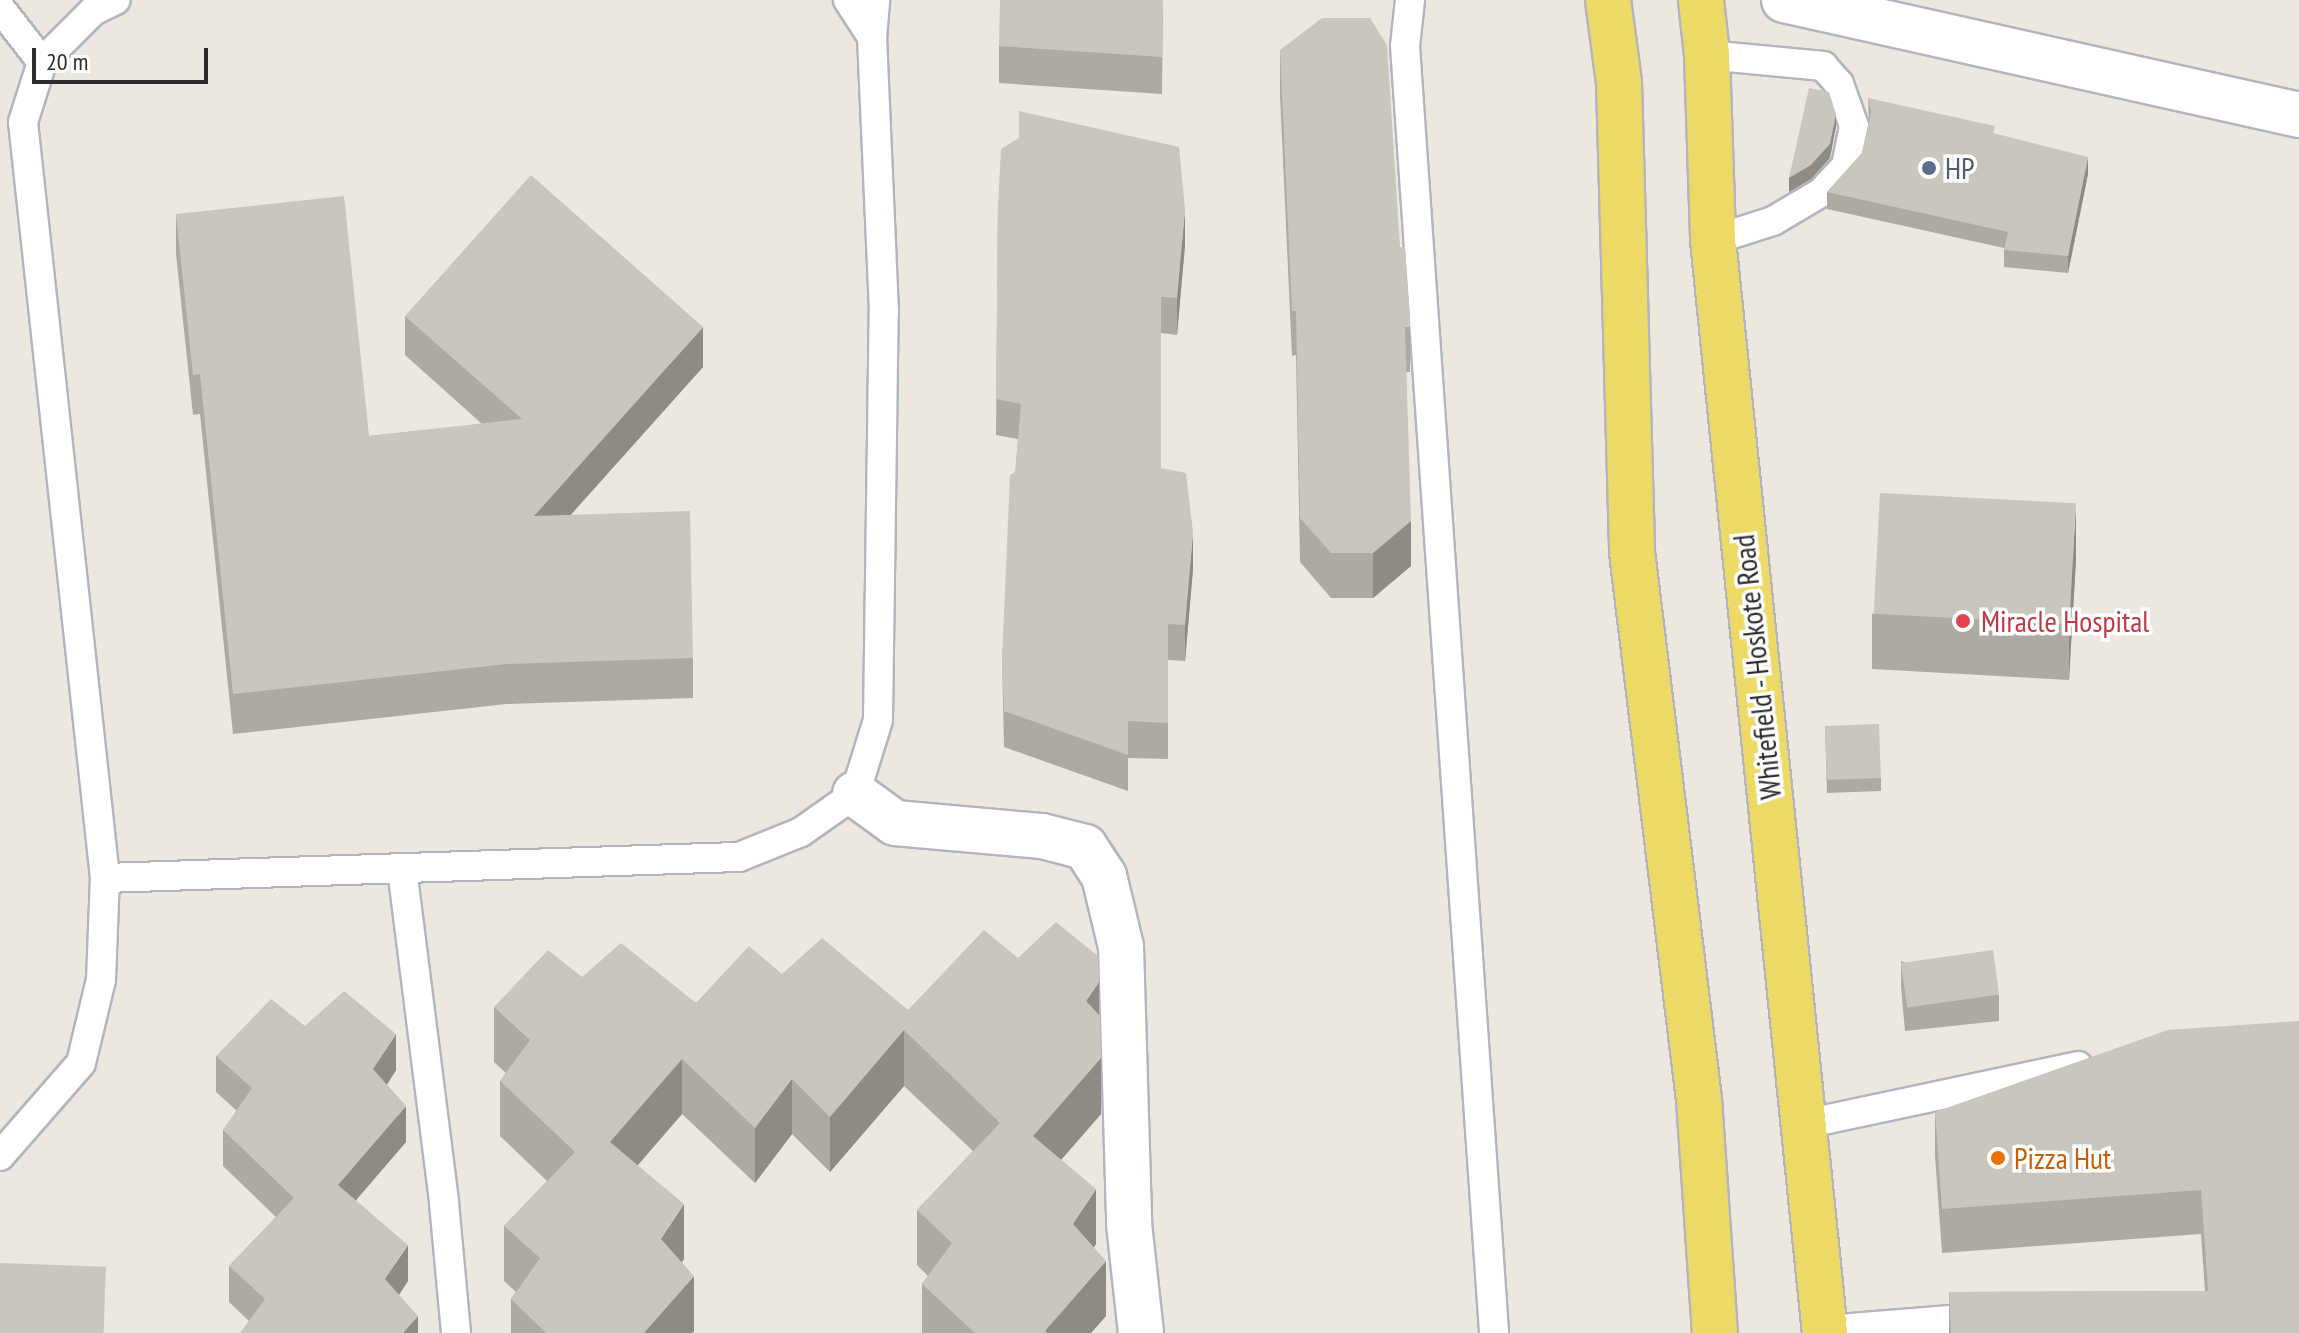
<!DOCTYPE html>
<html>
<head>
<meta charset="utf-8">
<style>
	body { margin:0 }
	#map { position:relative; width:2299px; height:1333px; overflow:hidden; background:#ede8df; font-family:"PT Sans Narrow",sans-serif }
	div>[style] { position:absolute }
	.roads { filter:drop-shadow(2px 0 #b2b4bf) drop-shadow(-2px 0 #b2b4bf) drop-shadow(0 2px #b2b4bf) drop-shadow(0 -2px #b2b4bf) }
	.lane>* { height:28px; margin:-14px; padding:0 14px; transform-origin:14px; border-radius:14px; background:#fff }
	.street>* { height:44px; margin:-22px; padding:0 22px; transform-origin:22px; border-radius:22px; background:#fff }
	.primary>* { height:44px; margin:-22px; padding:0 22px; transform-origin:22px; border-radius:22px; background:#ecd966 }
	.wall>* { inset:0; background:#adaaa3 }
	.shaded-wall>* { inset:0; background:#8d8b84 }
	.building>* { inset:0; background:#c9c6bd; transform-origin:0 0 }
	.dots>* { width:22px; height:22px; translate:-50% -50%; box-sizing:border-box; border:4px solid #fff; border-radius:50% }
	span { translate:-50% -50%; white-space:nowrap; text-align:center; line-height:1.15; -webkit-text-stroke:7px #fff; paint-order:stroke }
	.service-label { font-size:30px; color:#4e5e75 }
	.left { translate:0 -50%; text-align:left }
	.health-label { font-size:30px; color:#be3a42 }
	.street-label { font-size:30px; color:#2c2c2c }
	.food-label { font-size:30px; color:#c56008 }
	.scale { position:absolute; left:32px; top:48px; width:176px; height:36px; box-sizing:border-box; border:4px solid #2c2c2c; border-top:0; padding-left:10px; font-size:24px; line-height:28px; white-space:nowrap; color:#2c2c2c; -webkit-text-stroke:6px #fff; paint-order:stroke }
</style>
</head>
<body>
<div id="map">
	<div class="roads">
		<div class="lane">
			<i style="left:848px;top:0;width:44px;rotate:57deg"></i>
			<i style="left:1410px;top:0;width:46px;rotate:96.2deg"></i>
			<i style="left:1405px;top:46px;width:1290px;rotate:86.04deg"></i>
			<i style="left:0;top:8px;width:68px;rotate:52.1deg"></i>
			<i style="left:1707px;top:55px;width:117px;rotate:5.4deg"></i>
			<i style="left:1823px;top:66px;width:24px;rotate:48deg"></i>
			<i style="left:1839px;top:84px;width:45px;rotate:70.3deg"></i>
			<i style="left:1854px;top:126px;width:41px;rotate:101.3deg"></i>
			<i style="left:1846px;top:166px;width:35px;rotate:133deg"></i>
			<i style="left:1822px;top:192px;width:57px;rotate:149.4deg"></i>
			<i style="left:1773px;top:221px;width:63px;rotate:162.4deg"></i>
			<i style="left:402px;top:869px;width:337px;rotate:82.8deg"></i>
			<i style="left:444px;top:1203px;width:131px;rotate:84.7deg"></i>
			<i style="left:105px;top:878px;width:634px;rotate:-1.9deg"></i>
			<i style="left:739px;top:857px;width:67px;rotate:-22deg"></i>
			<i style="left:801px;top:832px;width:66px;rotate:-35.1deg"></i>
			<i style="left:855px;top:794px;width:77px;rotate:-72.7deg"></i>
			<i style="left:878px;top:720px;width:408px;rotate:-89.2deg"></i>
			<i style="left:884px;top:312px;width:275px;rotate:-92.5deg"></i>
			<i style="left:872px;top:37px;width:37px;rotate:-85deg"></i>
			<i style="left:1805px;top:1124px;width:279px;rotate:-12deg"></i>
			<i style="left:0;top:1156px;width:123px;rotate:-48.9deg"></i>
			<i style="left:81px;top:1063px;width:85px;rotate:-76.5deg"></i>
			<i style="left:101px;top:980px;width:102px;rotate:-87.8deg"></i>
			<i style="left:105px;top:878px;width:760px;rotate:-96.19deg"></i>
			<i style="left:23px;top:122px;width:63px;rotate:-72.4deg"></i>
			<i style="left:42px;top:62px;width:72px;rotate:-45deg"></i>
			<i style="left:93px;top:11px;width:25px;rotate:-26deg"></i>
			<i style="left:1825px;top:1330px;width:164px;rotate:-4.6deg"></i>
		</div>
		<div class="street">
			<i style="left:1784px;top:0;width:528px;rotate:12.59deg"></i>
			<i style="left:855px;top:794px;width:49px;rotate:35.9deg"></i>
			<i style="left:895px;top:823px;width:148px;rotate:5.1deg"></i>
			<i style="left:1042px;top:836px;width:44px;rotate:14.3deg"></i>
			<i style="left:1085px;top:847px;width:35px;rotate:57deg"></i>
			<i style="left:1104px;top:876px;width:73px;rotate:76.5deg"></i>
			<i style="left:1121px;top:947px;width:277px;rotate:88.3deg"></i>
			<i style="left:1129px;top:1224px;width:110px;rotate:83.7deg"></i>
		</div>
		<div class="primary">
			<i style="left:1608px;top:0;width:83px;rotate:82.4deg"></i>
			<i style="left:1619px;top:82px;width:470px;rotate:88.4deg"></i>
			<i style="left:1632px;top:552px;width:551px;rotate:83.02deg"></i>
			<i style="left:1699px;top:1099px;width:235px;rotate:86.1deg"></i>
			<i style="left:1701px;top:0;width:55px;rotate:83.8deg"></i>
			<i style="left:1707px;top:55px;width:185px;rotate:88.1deg"></i>
			<i style="left:1713px;top:240px;width:1099px;rotate:84.15deg"></i>
		</div>
	</div>
	<div class="wall">
		<i style="clip-path:polygon(1163px 0,1162px 94px,999px 83px,999px 46px)"></i>
		<i style="clip-path:polygon(1280px 50px,1400px 247px,1410px 317px,1410px 372px,1406px 372px,1411px 566px,1373px 598px,1331px 598px,1300px 562px,1296px 355px,1292px 356px,1280px 95px)"></i>
		<i style="clip-path:polygon(1868px 98px,1995px 134px,2088px 174px,2068px 273px,2004px 267px,2004px 248px,1827px 209px,1827px 192px,1862px 153px,1869px 121px)"></i>
		<i style="clip-path:polygon(998px 205px,1185px 245px,1177px 335px,1161px 333px,1161px 468px,1193px 569px,1185px 661px,1168px 660px,1168px 759px,1128px 758px,1128px 791px,1004px 747px,1002px 660px,1018px 439px,996px 435px)"></i>
		<i style="clip-path:polygon(176px 214px,369px 436px,482px 424px,405px 355px,405px 316px,703px 367px,570px 515px,693px 658px,693px 698px,507px 704px,233px 734px,200px 414px,193px 415px,176px 254px)"></i>
		<i style="clip-path:polygon(2076px 559px,2069px 680px,1872px 669px,1872px 614px)"></i>
		<i style="clip-path:polygon(1825px 727px,1881px 778px,1881px 791px,1827px 793px)"></i>
		<i style="clip-path:polygon(1018px 958px,1099px 1015px,1101px 1114px,1061px 1160px,1096px 1244px,1094px 1247px,1106px 1316px,1091px 1333px,922px 1333px,922px 1284px,928px 1276px,917px 1265px,917px 1210px,973px 1151px,904px 1086px,830px 1172px,792px 1134px,755px 1183px,682px 1114px,638px 1165px,684px 1259px,682px 1262px,694px 1331px,692px 1333px,511px 1333px,511px 1299px,516px 1292px,504px 1281px,504px 1226px,547px 1181px,500px 1136px,500px 1081px,506px 1073px,494px 1062px,494px 1007px,582px 977px,696px 1003px,782px 974px,908px 1010px)"></i>
		<i style="clip-path:polygon(1901px 961px,1999px 995px,1999px 1021px,1905px 1031px,1901px 987px)"></i>
		<i style="clip-path:polygon(2299px 1021px,2299px 1333px,1949px 1333px,1949px 1292px,2205px 1291px,2201px 1234px,1942px 1253px,1935px 1156px,1935px 1112px)"></i>
		<i style="clip-path:polygon(305px 1026px,396px 1070px,387px 1085px,406px 1142px,356px 1200px,408px 1281px,399px 1295px,418px 1333px,249px 1321px,229px 1302px,229px 1266px,276px 1217px,223px 1166px,223px 1130px,237px 1111px,216px 1092px,216px 1056px)"></i>
	</div>
	<div class="shaded-wall">
		<i style="clip-path:polygon(1836px 114px,1836px 127px,1830px 158px,1811px 179px,1789px 192px,1789px 178px)"></i>
		<i style="clip-path:polygon(2088px 157px,2088px 174px,2068px 273px,2068px 256px)"></i>
		<i style="clip-path:polygon(1185px 209px,1185px 245px,1177px 335px,1177px 298px)"></i>
		<i style="clip-path:polygon(703px 327px,703px 367px,534px 556px,534px 516px)"></i>
		<i style="clip-path:polygon(2076px 504px,2076px 559px,2069px 680px,2069px 625px)"></i>
		<i style="clip-path:polygon(1411px 521px,1411px 566px,1373px 598px,1373px 553px)"></i>
		<i style="clip-path:polygon(1193px 532px,1193px 569px,1185px 661px,1185px 625px)"></i>
		<i style="clip-path:polygon(1099px 982px,1099px 1037px,1086px 1001px)"></i>
		<i style="clip-path:polygon(904px 1030px,904px 1086px,830px 1172px,830px 1117px)"></i>
		<i style="clip-path:polygon(396px 1034px,396px 1070px,373px 1106px,373px 1069px)"></i>
		<i style="clip-path:polygon(1101px 1058px,1101px 1114px,1033px 1192px,1033px 1136px)"></i>
		<i style="clip-path:polygon(682px 1059px,682px 1114px,610px 1197px,610px 1142px)"></i>
		<i style="clip-path:polygon(792px 1079px,792px 1134px,755px 1183px,755px 1128px)"></i>
		<i style="clip-path:polygon(406px 1106px,406px 1142px,338px 1221px,338px 1185px)"></i>
		<i style="clip-path:polygon(1096px 1189px,1096px 1244px,1073px 1279px,1073px 1224px)"></i>
		<i style="clip-path:polygon(684px 1204px,684px 1259px,661px 1294px,661px 1239px)"></i>
		<i style="clip-path:polygon(408px 1245px,408px 1281px,385px 1315px,385px 1279px)"></i>
		<i style="clip-path:polygon(1106px 1261px,1106px 1316px,1091px 1333px,1045px 1333px,1045px 1331px)"></i>
		<i style="clip-path:polygon(694px 1276px,694px 1331px,692px 1333px,644px 1333px)"></i>
		<i style="clip-path:polygon(418px 1316px,418px 1333px,403px 1333px)"></i>
	</div>
	<div class="building">
		<i style="clip-path:polygon(1000px 0,1163px 0,1162px 57px,999px 46px)"></i>
		<i style="clip-path:polygon(1322px 18px,1370px 18px,1387px 45px,1400px 247px,1405px 247px,1410px 317px,1410px 327px,1405px 327px,1411px 521px,1373px 553px,1331px 553px,1300px 518px,1296px 311px,1292px 311px,1280px 50px)"></i>
		<i style="clip-path:polygon(1809px 88px,1829px 92px,1836px 114px,1830px 144px,1811px 165px,1789px 178px)"></i>
		<i style="clip-path:polygon(1868px 98px,1995px 126px,1993px 133px,2088px 157px,2068px 256px,2004px 250px,2008px 232px,1827px 192px,1862px 153px,1871px 113px)"></i>
		<i style="clip-path:polygon(1019px 111px,1179px 147px,1185px 209px,1177px 298px,1161px 297px,1161px 468px,1186px 473px,1193px 532px,1185px 625px,1168px 624px,1168px 723px,1128px 721px,1128px 755px,1004px 711px,1002px 660px,1010px 475px,1015px 472px,1021px 404px,996px 399px,998px 205px,1001px 149px,1019px 138px)"></i>
		<i style="clip-path:polygon(531px 175px,703px 327px,534px 516px,690px 511px,693px 658px,507px 664px,233px 694px,200px 374px,193px 375px,176px 214px,344px 196px,369px 436px,522px 419px,405px 316px)"></i>
		<i style="left:1880px;top:493px;width:196px;height:121px;rotate:3deg"></i>
		<i style="left:1879px;top:724px;width:54px;height:54px;rotate:88deg"></i>
		<i style="clip-path:polygon(1056px 922px,1098px 956px,1099px 982px,1086px 1001px,1100px 1016px,1101px 1058px,1033px 1136px,1096px 1189px,1073px 1224px,1106px 1261px,1045px 1331px,1048px 1333px,975px 1333px,922px 1284px,952px 1243px,917px 1210px,1000px 1123px,904px 1030px,830px 1117px,792px 1079px,755px 1128px,682px 1059px,610px 1142px,684px 1204px,661px 1239px,694px 1276px,644px 1333px,546px 1333px,511px 1299px,540px 1258px,504px 1226px,575px 1152px,500px 1081px,530px 1040px,494px 1007px,548px 950px,582px 977px,621px 943px,696px 1003px,749px 946px,782px 974px,822px 938px,908px 1010px,984px 930px,1018px 958px)"></i>
		<i style="left:1993px;top:950px;width:45px;height:93px;rotate:82deg"></i>
		<i style="clip-path:polygon(344px 991px,396px 1034px,373px 1069px,406px 1106px,338px 1185px,408px 1245px,385px 1279px,418px 1316px,403px 1333px,240px 1333px,265px 1299px,229px 1266px,294px 1198px,223px 1130px,252px 1088px,216px 1056px,271px 999px,305px 1026px)"></i>
		<i style="clip-path:polygon(2299px 1021px,2299px 1333px,1951px 1333px,1949px 1292px,2208px 1291px,2201px 1190px,1942px 1209px,1935px 1112px,2168px 1030px)"></i>
		<i style="left:0;top:1263px;width:106px;height:70px;rotate:2deg"></i>
	</div>
	<div class="dots">
		<i style="left:1929px;top:168px;background:#5c6f8a"></i>
		<i style="left:1963px;top:621px;background:#e0444e"></i>
		<i style="left:1998px;top:1158px;background:#e8710a"></i>
	</div>
	<div class="service-label">
		<span class="left" style="left:1945px;top:168px">HP</span>
	</div>
	<div class="health-label">
		<span class="left" style="left:1981px;top:621px">Miracle Hospital</span>
	</div>
	<div class="street-label">
		<span style="left:1757px;top:667px;rotate:-96deg">Whitefield - Hoskote Road</span>
	</div>
	<div class="food-label">
		<span class="left" style="left:2014px;top:1158px">Pizza Hut</span>
	</div>
	<div class="scale">20 m</div>
</div>
</body>
</html>
